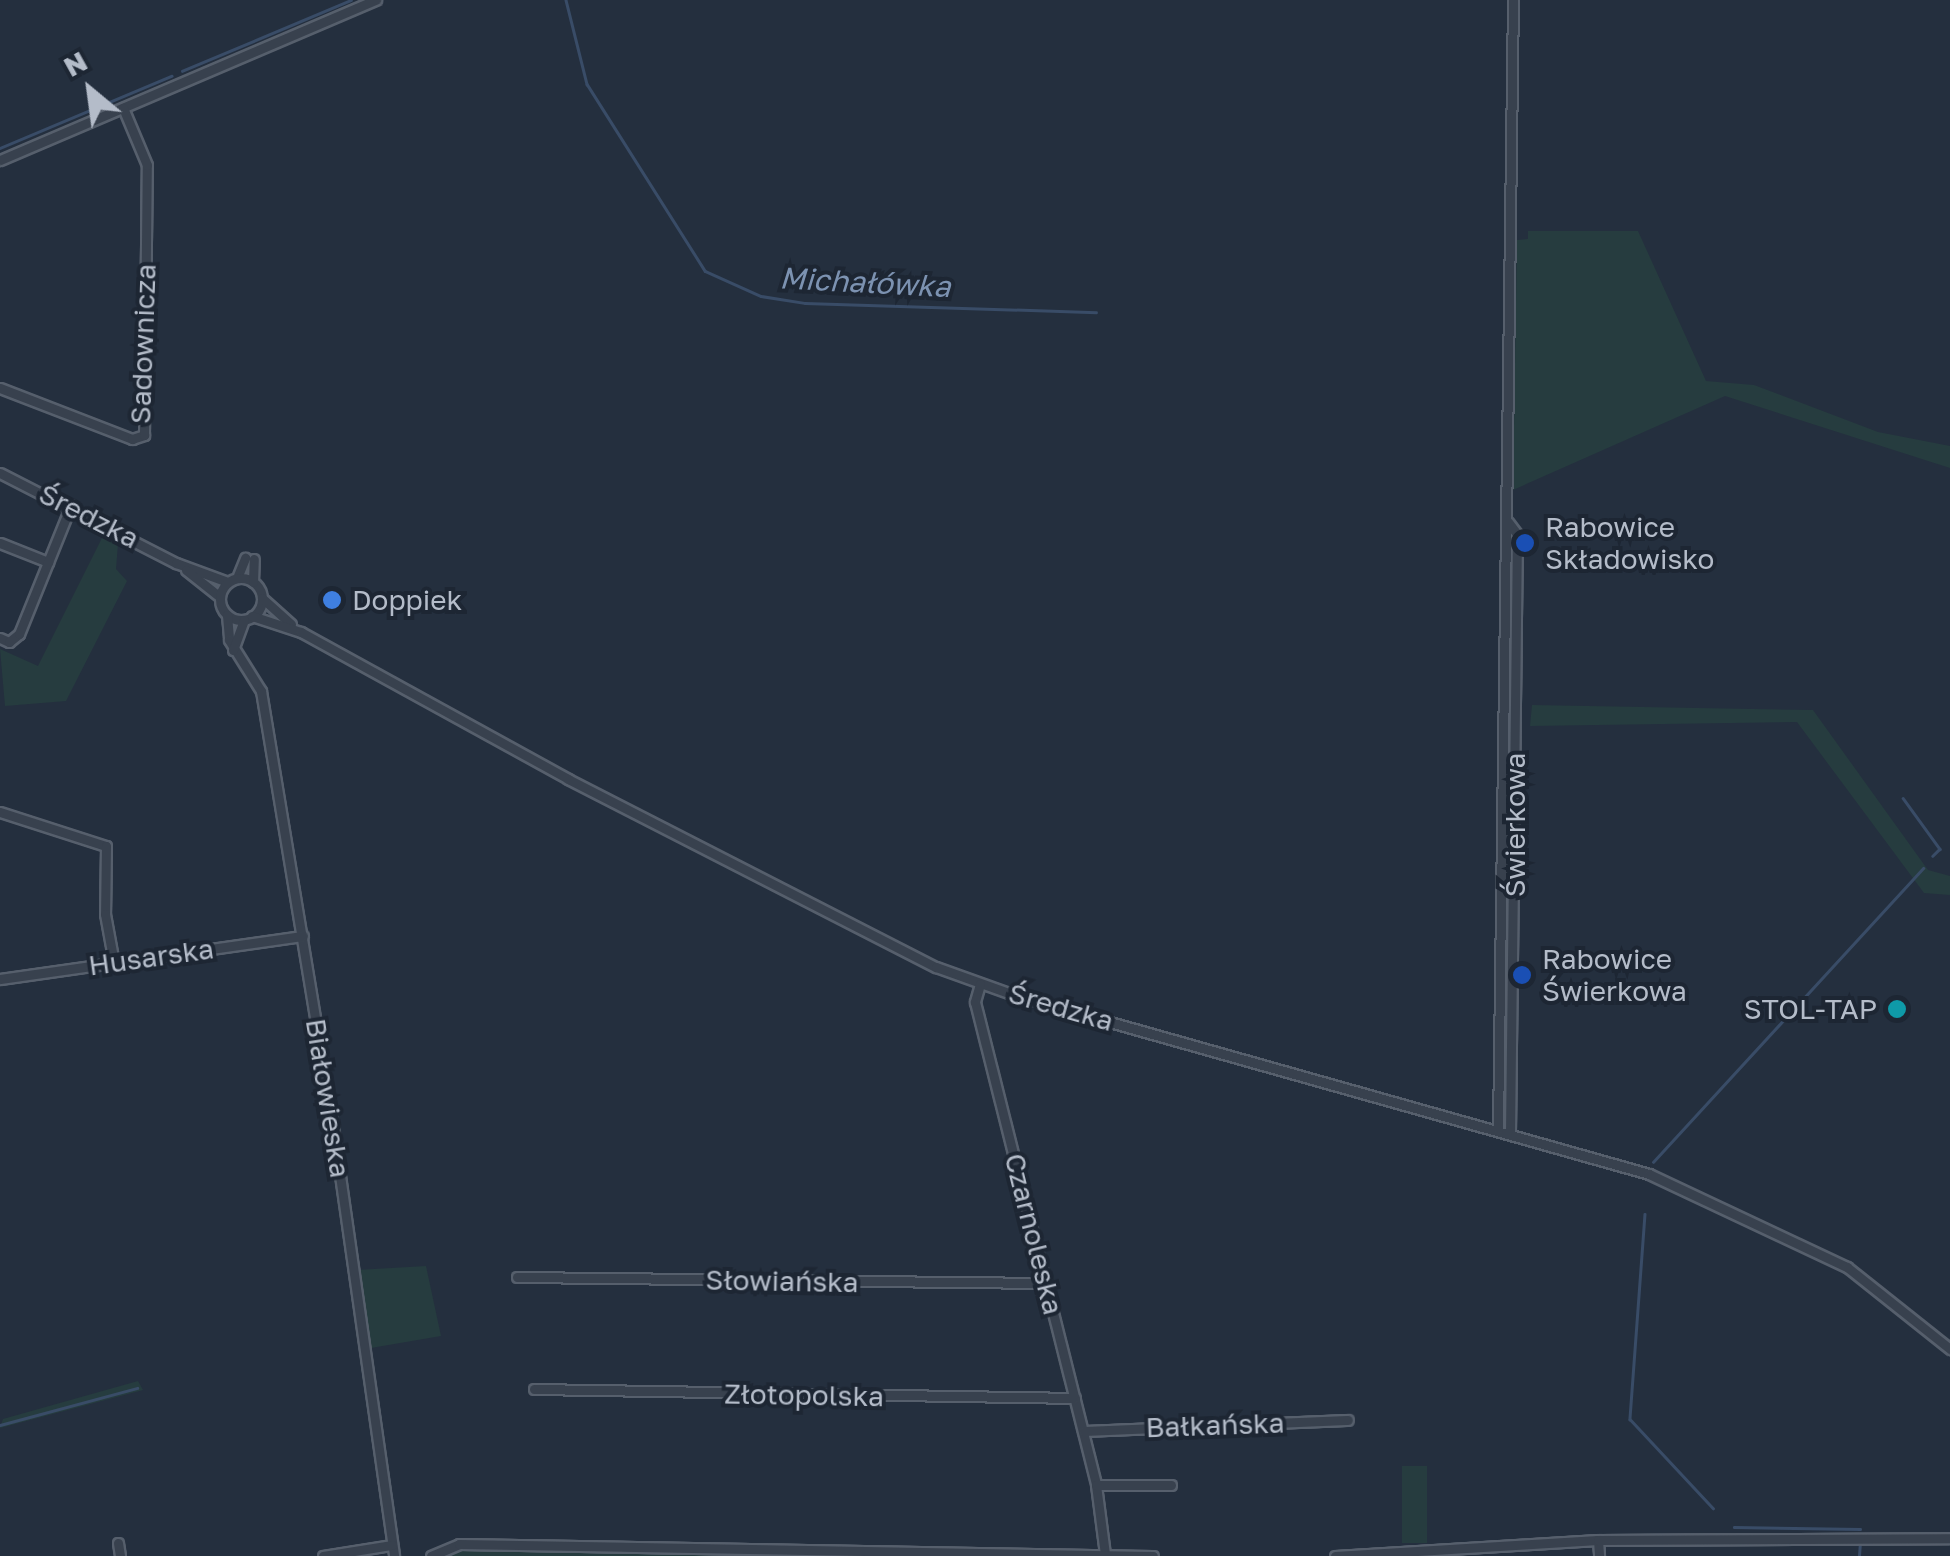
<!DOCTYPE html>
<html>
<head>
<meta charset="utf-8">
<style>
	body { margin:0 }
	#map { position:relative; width:1950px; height:1556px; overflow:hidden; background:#242f3e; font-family:"Golos Text",sans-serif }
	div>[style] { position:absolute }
	.green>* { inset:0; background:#263c3f; transform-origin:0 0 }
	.stream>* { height:2.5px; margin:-1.25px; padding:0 1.25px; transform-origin:1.25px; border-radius:1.25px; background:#394c67 }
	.roads { filter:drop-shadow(2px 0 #565f6c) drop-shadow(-2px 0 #565f6c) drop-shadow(0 2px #565f6c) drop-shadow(0 -2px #565f6c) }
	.minor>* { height:9px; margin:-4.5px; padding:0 4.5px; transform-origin:4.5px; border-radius:4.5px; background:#38414e }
	.minor>.ring { margin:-4.5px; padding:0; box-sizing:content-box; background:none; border:9px solid #38414e; border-radius:50% }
	.dots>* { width:28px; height:28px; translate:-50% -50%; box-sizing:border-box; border:5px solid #1d2633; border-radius:50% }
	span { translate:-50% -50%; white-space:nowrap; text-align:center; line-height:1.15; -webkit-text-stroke:8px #1d2633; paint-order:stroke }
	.street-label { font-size:28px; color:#b4bcc9 }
	.poi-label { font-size:28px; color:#b4bcc9 }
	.left { translate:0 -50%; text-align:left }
	.right { translate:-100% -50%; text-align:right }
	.water-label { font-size:30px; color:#7c92b1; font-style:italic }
	.north { position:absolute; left:40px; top:40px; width:100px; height:100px; -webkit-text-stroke:8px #1d2633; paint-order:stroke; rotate:331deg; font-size:28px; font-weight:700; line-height:40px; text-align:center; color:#b4bcc9 }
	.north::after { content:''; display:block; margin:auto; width:35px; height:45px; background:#b4bcc9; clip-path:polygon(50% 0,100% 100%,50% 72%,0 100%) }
</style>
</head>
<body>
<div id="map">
	<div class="green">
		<i style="clip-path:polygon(1528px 231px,1638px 231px,1706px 381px,1754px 385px,1878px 432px,1950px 446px,1950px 468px,1725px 396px,1513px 490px,1517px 240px,1528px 239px)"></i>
		<i style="clip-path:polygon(103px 536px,118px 544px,116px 569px,127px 581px,66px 701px,5px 706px,0 649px,38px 666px)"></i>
		<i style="clip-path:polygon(1532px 705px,1813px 710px,1928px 870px,1950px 876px,1950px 895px,1924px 893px,1797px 722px,1530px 726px)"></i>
		<i style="clip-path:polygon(426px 1266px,441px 1336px,371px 1348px,357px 1270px)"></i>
		<i style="clip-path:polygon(138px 1381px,143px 1390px,0 1428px,3px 1419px)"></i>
		<i style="left:1402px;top:1466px;width:25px;height:77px"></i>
		<i style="clip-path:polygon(467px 1548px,943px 1556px,438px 1556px)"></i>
	</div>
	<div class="stream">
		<i style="left:566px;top:0;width:87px;rotate:76deg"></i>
		<i style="left:587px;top:84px;width:221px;rotate:57.7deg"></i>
		<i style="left:705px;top:271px;width:61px;rotate:24.1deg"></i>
		<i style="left:761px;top:296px;width:45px;rotate:9deg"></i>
		<i style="left:805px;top:303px;width:291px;rotate:1.8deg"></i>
		<i style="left:182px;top:71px;width:183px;rotate:-22.8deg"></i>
		<i style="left:0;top:148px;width:186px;rotate:-22.8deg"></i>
		<i style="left:1903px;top:798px;width:63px;rotate:54deg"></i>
		<i style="left:1940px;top:849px;width:10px;rotate:135deg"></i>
		<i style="left:1653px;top:1162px;width:399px;rotate:-47.4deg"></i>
		<i style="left:1645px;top:1214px;width:206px;rotate:94.2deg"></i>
		<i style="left:1630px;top:1419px;width:122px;rotate:47deg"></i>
		<i style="left:0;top:1425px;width:142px;rotate:-15.1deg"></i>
		<i style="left:1734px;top:1527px;width:126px;rotate:0.9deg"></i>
		<i style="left:1859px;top:1556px;width:13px;rotate:-86deg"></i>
	</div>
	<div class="roads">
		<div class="minor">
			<i style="left:0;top:160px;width:409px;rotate:-23.1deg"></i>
			<i style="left:0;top:388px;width:142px;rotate:21.1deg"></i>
			<i style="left:132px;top:439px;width:13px;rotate:-18deg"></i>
			<i style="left:144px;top:435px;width:270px;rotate:-89.4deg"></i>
			<i style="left:147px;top:165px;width:62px;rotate:-112.8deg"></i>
			<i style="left:0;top:473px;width:198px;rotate:27.1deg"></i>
			<i style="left:176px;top:563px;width:55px;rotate:20.1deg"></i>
			<i style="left:1508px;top:522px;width:15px;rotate:53deg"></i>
			<i style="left:1517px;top:534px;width:598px;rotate:90.67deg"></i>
			<i style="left:0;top:543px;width:52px;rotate:21.6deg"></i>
			<i style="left:186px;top:570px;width:43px;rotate:38.5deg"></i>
			<i style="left:237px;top:578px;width:22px;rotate:-68deg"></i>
			<i class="ring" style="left:220px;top:578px;width:33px;height:33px"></i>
			<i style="left:253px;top:582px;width:23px;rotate:-88deg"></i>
			<i style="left:262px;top:598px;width:39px;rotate:42deg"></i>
			<i style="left:227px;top:615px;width:25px;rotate:85deg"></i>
			<i style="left:229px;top:640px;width:60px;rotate:57.9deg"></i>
			<i style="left:261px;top:691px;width:434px;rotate:80.6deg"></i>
			<i style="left:332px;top:1119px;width:441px;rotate:81.9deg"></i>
			<i style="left:252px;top:616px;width:52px;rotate:18.1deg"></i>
			<i style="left:301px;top:632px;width:305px;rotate:28.8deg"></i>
			<i style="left:568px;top:779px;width:413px;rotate:27.1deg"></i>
			<i style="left:936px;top:967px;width:83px;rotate:19.7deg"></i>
			<i style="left:1014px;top:995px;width:660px;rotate:15.74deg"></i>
			<i style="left:1649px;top:1174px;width:219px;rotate:25.2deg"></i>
			<i style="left:1847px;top:1267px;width:132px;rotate:38.5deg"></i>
			<i style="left:0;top:638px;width:10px;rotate:24deg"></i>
			<i style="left:9px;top:642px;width:13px;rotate:-39deg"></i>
			<i style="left:19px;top:634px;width:139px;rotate:-68deg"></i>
			<i style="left:233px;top:650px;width:32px;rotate:-70deg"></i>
			<i style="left:0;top:812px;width:111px;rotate:17.8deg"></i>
			<i style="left:106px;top:846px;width:68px;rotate:90.8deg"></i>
			<i style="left:105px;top:914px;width:50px;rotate:79.6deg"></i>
			<i style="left:0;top:979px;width:306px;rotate:-8.1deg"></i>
			<i style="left:980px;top:984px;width:19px;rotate:106deg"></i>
			<i style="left:975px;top:1002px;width:498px;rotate:75.9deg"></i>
			<i style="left:1096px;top:1485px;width:70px;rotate:82.6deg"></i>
			<i style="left:1498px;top:1129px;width:1129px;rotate:-89.24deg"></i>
			<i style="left:517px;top:1277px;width:529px;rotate:0.65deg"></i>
			<i style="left:534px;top:1389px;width:541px;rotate:0.95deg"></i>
			<i style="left:1083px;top:1431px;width:265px;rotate:-2.4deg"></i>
			<i style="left:1096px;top:1485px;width:75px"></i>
			<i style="left:1598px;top:1540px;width:16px;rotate:86deg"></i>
			<i style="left:118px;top:1543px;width:13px;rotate:81deg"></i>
			<i style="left:323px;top:1556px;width:70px;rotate:-9.1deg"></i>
			<i style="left:431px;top:1556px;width:30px;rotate:-23deg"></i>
			<i style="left:459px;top:1544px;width:694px;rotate:0.99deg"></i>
			<i style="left:1335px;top:1556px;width:263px;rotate:-3.5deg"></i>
			<i style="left:1598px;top:1540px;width:352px;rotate:-0.3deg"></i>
		</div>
	</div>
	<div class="dots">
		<i style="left:1525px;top:543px;background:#1a4fb4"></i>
		<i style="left:332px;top:600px;background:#3f7fe0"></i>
		<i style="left:1522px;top:975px;background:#1a4fb4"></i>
		<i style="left:1897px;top:1009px;background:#0f9aa8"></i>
	</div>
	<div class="street-label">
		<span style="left:143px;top:344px;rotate:-88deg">Sadownicza</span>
		<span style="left:89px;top:516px;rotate:27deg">Średzka</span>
		<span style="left:1515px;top:825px;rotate:-90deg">Świerkowa</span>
		<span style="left:151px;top:957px;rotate:-8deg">Husarska</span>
		<span style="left:1061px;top:1007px;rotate:16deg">Średzka</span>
		<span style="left:328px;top:1098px;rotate:81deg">Białowieska</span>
		<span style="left:1034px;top:1234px;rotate:76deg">Czarnoleska</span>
		<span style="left:782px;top:1281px;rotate:1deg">Słowiańska</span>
		<span style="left:804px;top:1395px;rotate:1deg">Złotopolska</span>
		<span style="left:1215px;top:1425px;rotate:-2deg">Bałkańska</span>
	</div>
	<div class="poi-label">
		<span class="left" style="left:1545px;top:543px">Rabowice<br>Składowisko</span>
		<span class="left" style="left:352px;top:600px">Doppiek</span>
		<span class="left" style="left:1542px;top:975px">Rabowice<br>Świerkowa</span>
		<span class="right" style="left:1877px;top:1009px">STOL-TAP</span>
	</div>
	<div class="water-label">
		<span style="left:865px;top:282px;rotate:3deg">Michałówka</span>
	</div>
	<div class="north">N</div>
</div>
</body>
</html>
